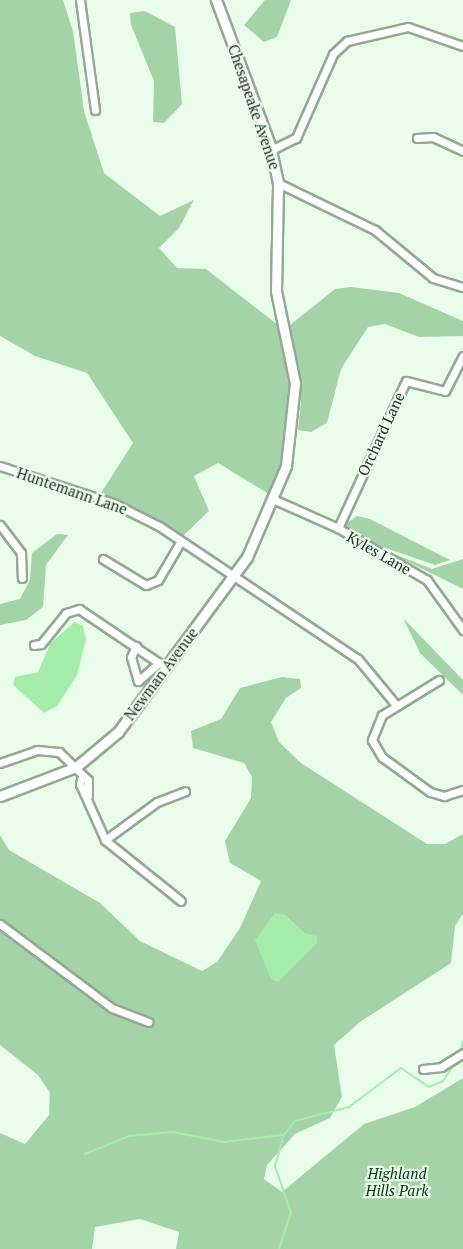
<!DOCTYPE html>
<html>
<head>
<meta charset="utf-8">
<style>
	body { margin:0 }
	#map { position:relative; width:463px; height:1249px; overflow:hidden; background:#eafdeb; font-family:"PT Serif",serif }
	div>[style] { position:absolute }
	.green>* { inset:0; background:#a5d3a8 }
	.water>* { inset:0; background:#a3eda9 }
	.stream>* { height:2px; margin:-1px; padding:0 1px; transform-origin:1px; border-radius:1px; background:#a3eda9 }
	.roads { filter:drop-shadow(2px 0 #96a797) drop-shadow(-2px 0 #96a797) drop-shadow(0 2px #96a797) drop-shadow(0 -2px #96a797) }
	.street>* { height:7px; margin:-3.5px; padding:0 3.5px; transform-origin:3.5px; border-radius:3.5px; background:#fff }
	.secondary>* { height:9px; margin:-4.5px; padding:0 4.5px; transform-origin:4.5px; border-radius:4.5px; background:#fff }
	span { translate:-50% -50%; white-space:nowrap; text-align:center; line-height:1.15; -webkit-text-stroke:4.5px #eafdeb; paint-order:stroke }
	.street-label { font-size:15px; color:#262d26 }
	.park-label { font-size:15px; color:#01390e; font-style:italic }
</style>
</head>
<body>
<div id="map">
	<div class="green">
		<i style="clip-path:polygon(0 0,63px 0,73px 31px,84px 111px,104px 173px,160px 216px,194px 200px,179px 228px,159px 248px,177px 268px,206px 269px,278px 325px,290px 392px,282px 463px,272px 496px,218px 463px,194px 476px,209px 511px,183px 536px,101px 493px,133px 443px,87px 373px,35px 356px,0 336px)"></i>
		<i style="clip-path:polygon(265px 0,291px 0,277px 37px,264px 42px,244px 25px)"></i>
		<i style="clip-path:polygon(145px 11px,175px 27px,182px 104px,164px 123px,153px 122px,154px 81px,131px 25px,130px 13px)"></i>
		<i style="clip-path:polygon(351px 287px,399px 293px,463px 321px,463px 336px,419px 337px,385px 324px,368px 327px,341px 369px,327px 423px,311px 432px,298px 430px,301px 401px,290px 325px,335px 289px)"></i>
		<i style="clip-path:polygon(357px 516px,370px 519px,450px 560px,435px 565px,368px 542px,344px 525px)"></i>
		<i style="clip-path:polygon(57px 534px,68px 535px,46px 565px,43px 607px,26px 620px,0 625px,0 604px,20px 599px,30px 580px,32px 553px)"></i>
		<i style="clip-path:polygon(382px 549px,432px 569px,463px 559px,463px 589px)"></i>
		<i style="clip-path:polygon(403px 618px,463px 680px,463px 695px,420px 653px)"></i>
		<i style="clip-path:polygon(evenodd,282px 677px,300px 679px,301px 688px,286px 698px,271px 722px,279px 742px,301px 763px,427px 844px,445px 844px,463px 834px,463px 914px,455px 926px,451px 963px,360px 1022px,334px 1045px,342px 1097px,330px 1118px,295px 1134px,267px 1165px,264px 1179px,282px 1192px,364px 1124px,415px 1107px,463px 1078px,463px 1249px,176px 1249px,179px 1232px,140px 1219px,95px 1227px,92px 1249px,0 1249px,0 1133px,25px 1144px,49px 1115px,50px 1093px,38px 1075px,0 1045px,0 835px,9px 850px,100px 903px,140px 941px,202px 971px,217px 962px,240px 928px,261px 881px,230px 863px,225px 841px,251px 798px,252px 777px,244px 763px,193px 748px,191px 731px,221px 719px,240px 688px,282px 677px,285px 915px,305px 934px,271px 979px,285px 915px)"></i>
	</div>
	<div class="water">
		<i style="clip-path:polygon(74px 622px,83px 626px,86px 639px,77px 675px,57px 706px,44px 713px,13px 685px,15px 677px,38px 672px,50px 644px)"></i>
		<i style="clip-path:polygon(275px 913px,285px 915px,305px 934px,317px 936px,317px 943px,278px 982px,271px 979px,255px 940px)"></i>
	</div>
	<div class="stream">
		<i style="left:460px;top:1054px;width:13px;rotate:-77deg"></i>
		<i style="left:85px;top:1154px;width:48px;rotate:-22.2deg"></i>
		<i style="left:129px;top:1136px;width:44px;rotate:-5.2deg"></i>
		<i style="left:173px;top:1132px;width:52px;rotate:11.1deg"></i>
		<i style="left:224px;top:1142px;width:59px;rotate:-6.8deg"></i>
		<i style="left:279px;top:1249px;width:38px;rotate:-72deg"></i>
		<i style="left:291px;top:1213px;width:50px;rotate:-108.8deg"></i>
		<i style="left:275px;top:1166px;width:32px;rotate:-74deg"></i>
		<i style="left:284px;top:1135px;width:18px;rotate:-52deg"></i>
		<i style="left:295px;top:1121px;width:56px;rotate:-14.5deg"></i>
		<i style="left:349px;top:1107px;width:65px;rotate:-36.9deg"></i>
		<i style="left:401px;top:1068px;width:34px;rotate:34deg"></i>
		<i style="left:429px;top:1087px;width:15px;rotate:-23deg"></i>
		<i style="left:443px;top:1081px;width:27px;rotate:-56deg"></i>
	</div>
	<div class="roads">
		<div class="street">
			<i style="left:80px;top:0;width:111px;rotate:82.2deg"></i>
			<i style="left:417px;top:138px;width:16px;rotate:-4deg"></i>
			<i style="left:433px;top:137px;width:33px;rotate:25deg"></i>
			<i style="left:271px;top:150px;width:28px;rotate:-26deg"></i>
			<i style="left:296px;top:138px;width:92px;rotate:-66.2deg"></i>
			<i style="left:333px;top:54px;width:19px;rotate:-43deg"></i>
			<i style="left:347px;top:41px;width:63px;rotate:-12.9deg"></i>
			<i style="left:408px;top:27px;width:58px;rotate:19.1deg"></i>
			<i style="left:278px;top:183px;width:108px;rotate:25.9deg"></i>
			<i style="left:375px;top:230px;width:75px;rotate:39.6deg"></i>
			<i style="left:433px;top:278px;width:31px;rotate:17deg"></i>
			<i style="left:0;top:466px;width:119px;rotate:18.1deg"></i>
			<i style="left:113px;top:503px;width:51px;rotate:26.6deg"></i>
			<i style="left:159px;top:526px;width:239px;rotate:33.8deg"></i>
			<i style="left:358px;top:659px;width:60px;rotate:50.4deg"></i>
			<i style="left:275px;top:500px;width:69px;rotate:24deg"></i>
			<i style="left:338px;top:528px;width:103px;rotate:30.3deg"></i>
			<i style="left:427px;top:580px;width:62px;rotate:54.2deg"></i>
			<i style="left:0;top:525px;width:35px;rotate:53deg"></i>
			<i style="left:21px;top:553px;width:25px;rotate:88deg"></i>
			<i style="left:338px;top:528px;width:162px;rotate:-65.2deg"></i>
			<i style="left:406px;top:381px;width:40px;rotate:14.4deg"></i>
			<i style="left:445px;top:391px;width:39px;rotate:-63deg"></i>
			<i style="left:103px;top:559px;width:50px;rotate:31.2deg"></i>
			<i style="left:146px;top:585px;width:13px;rotate:-23deg"></i>
			<i style="left:158px;top:580px;width:45px;rotate:-59.5deg"></i>
			<i style="left:34px;top:645px;width:7px;rotate:-8deg"></i>
			<i style="left:41px;top:644px;width:40px;rotate:-51deg"></i>
			<i style="left:66px;top:613px;width:14px;rotate:-17deg"></i>
			<i style="left:79px;top:609px;width:97px;rotate:34deg"></i>
			<i style="left:159px;top:663px;width:10px;rotate:6deg"></i>
			<i style="left:136px;top:646px;width:12px;rotate:114deg"></i>
			<i style="left:131px;top:657px;width:25px;rotate:74deg"></i>
			<i style="left:138px;top:681px;width:28px;rotate:-41deg"></i>
			<i style="left:439px;top:680px;width:67px;rotate:148.4deg"></i>
			<i style="left:382px;top:715px;width:27px;rotate:112deg"></i>
			<i style="left:372px;top:740px;width:20px;rotate:60deg"></i>
			<i style="left:382px;top:757px;width:59px;rotate:36.1deg"></i>
			<i style="left:430px;top:792px;width:15px;rotate:16deg"></i>
			<i style="left:444px;top:796px;width:20px;rotate:-18deg"></i>
			<i style="left:0;top:763px;width:39px;rotate:-19deg"></i>
			<i style="left:37px;top:750px;width:22px;rotate:5deg"></i>
			<i style="left:59px;top:752px;width:40px;rotate:44deg"></i>
			<i style="left:88px;top:780px;width:16px;rotate:90deg"></i>
			<i style="left:82px;top:776px;width:8px;rotate:104deg"></i>
			<i style="left:80px;top:784px;width:61px;rotate:65.9deg"></i>
			<i style="left:105px;top:840px;width:97px;rotate:38.8deg"></i>
			<i style="left:105px;top:840px;width:64px;rotate:-36.2deg"></i>
			<i style="left:157px;top:802px;width:30px;rotate:-21deg"></i>
			<i style="left:0;top:924px;width:140px;rotate:36.9deg"></i>
			<i style="left:112px;top:1008px;width:39px;rotate:21deg"></i>
			<i style="left:423px;top:1069px;width:18px;rotate:-6deg"></i>
			<i style="left:441px;top:1067px;width:26px;rotate:-32deg"></i>
		</div>
		<div class="secondary">
			<i style="left:0;top:796px;width:81px;rotate:-20.9deg"></i>
			<i style="left:76px;top:767px;width:55px;rotate:-39.8deg"></i>
			<i style="left:118px;top:732px;width:217px;rotate:-53.6deg"></i>
			<i style="left:247px;top:557px;width:99px;rotate:-66.8deg"></i>
			<i style="left:286px;top:466px;width:83px;rotate:-83.8deg"></i>
			<i style="left:295px;top:383px;width:94px;rotate:-101.7deg"></i>
			<i style="left:276px;top:291px;width:108px;rotate:-88.9deg"></i>
			<i style="left:278px;top:183px;width:39px;rotate:-102deg"></i>
			<i style="left:270px;top:145px;width:155px;rotate:-110.4deg"></i>
		</div>
	</div>
	<div class="street-label">
		<span style="left:254px;top:107px;rotate:71deg">Chesapeake Avenue</span>
		<span style="left:381px;top:434px;rotate:-65deg">Orchard Lane</span>
		<span style="left:72px;top:491px;rotate:19deg">Huntemann Lane</span>
		<span style="left:379px;top:553px;rotate:30deg">Kyles Lane</span>
		<span style="left:161px;top:674px;rotate:-53deg">Newman Avenue</span>
	</div>
	<div class="park-label">
		<span style="left:397px;top:1182px">Highland<br>Hills Park</span>
	</div>
</div>
</body>
</html>
